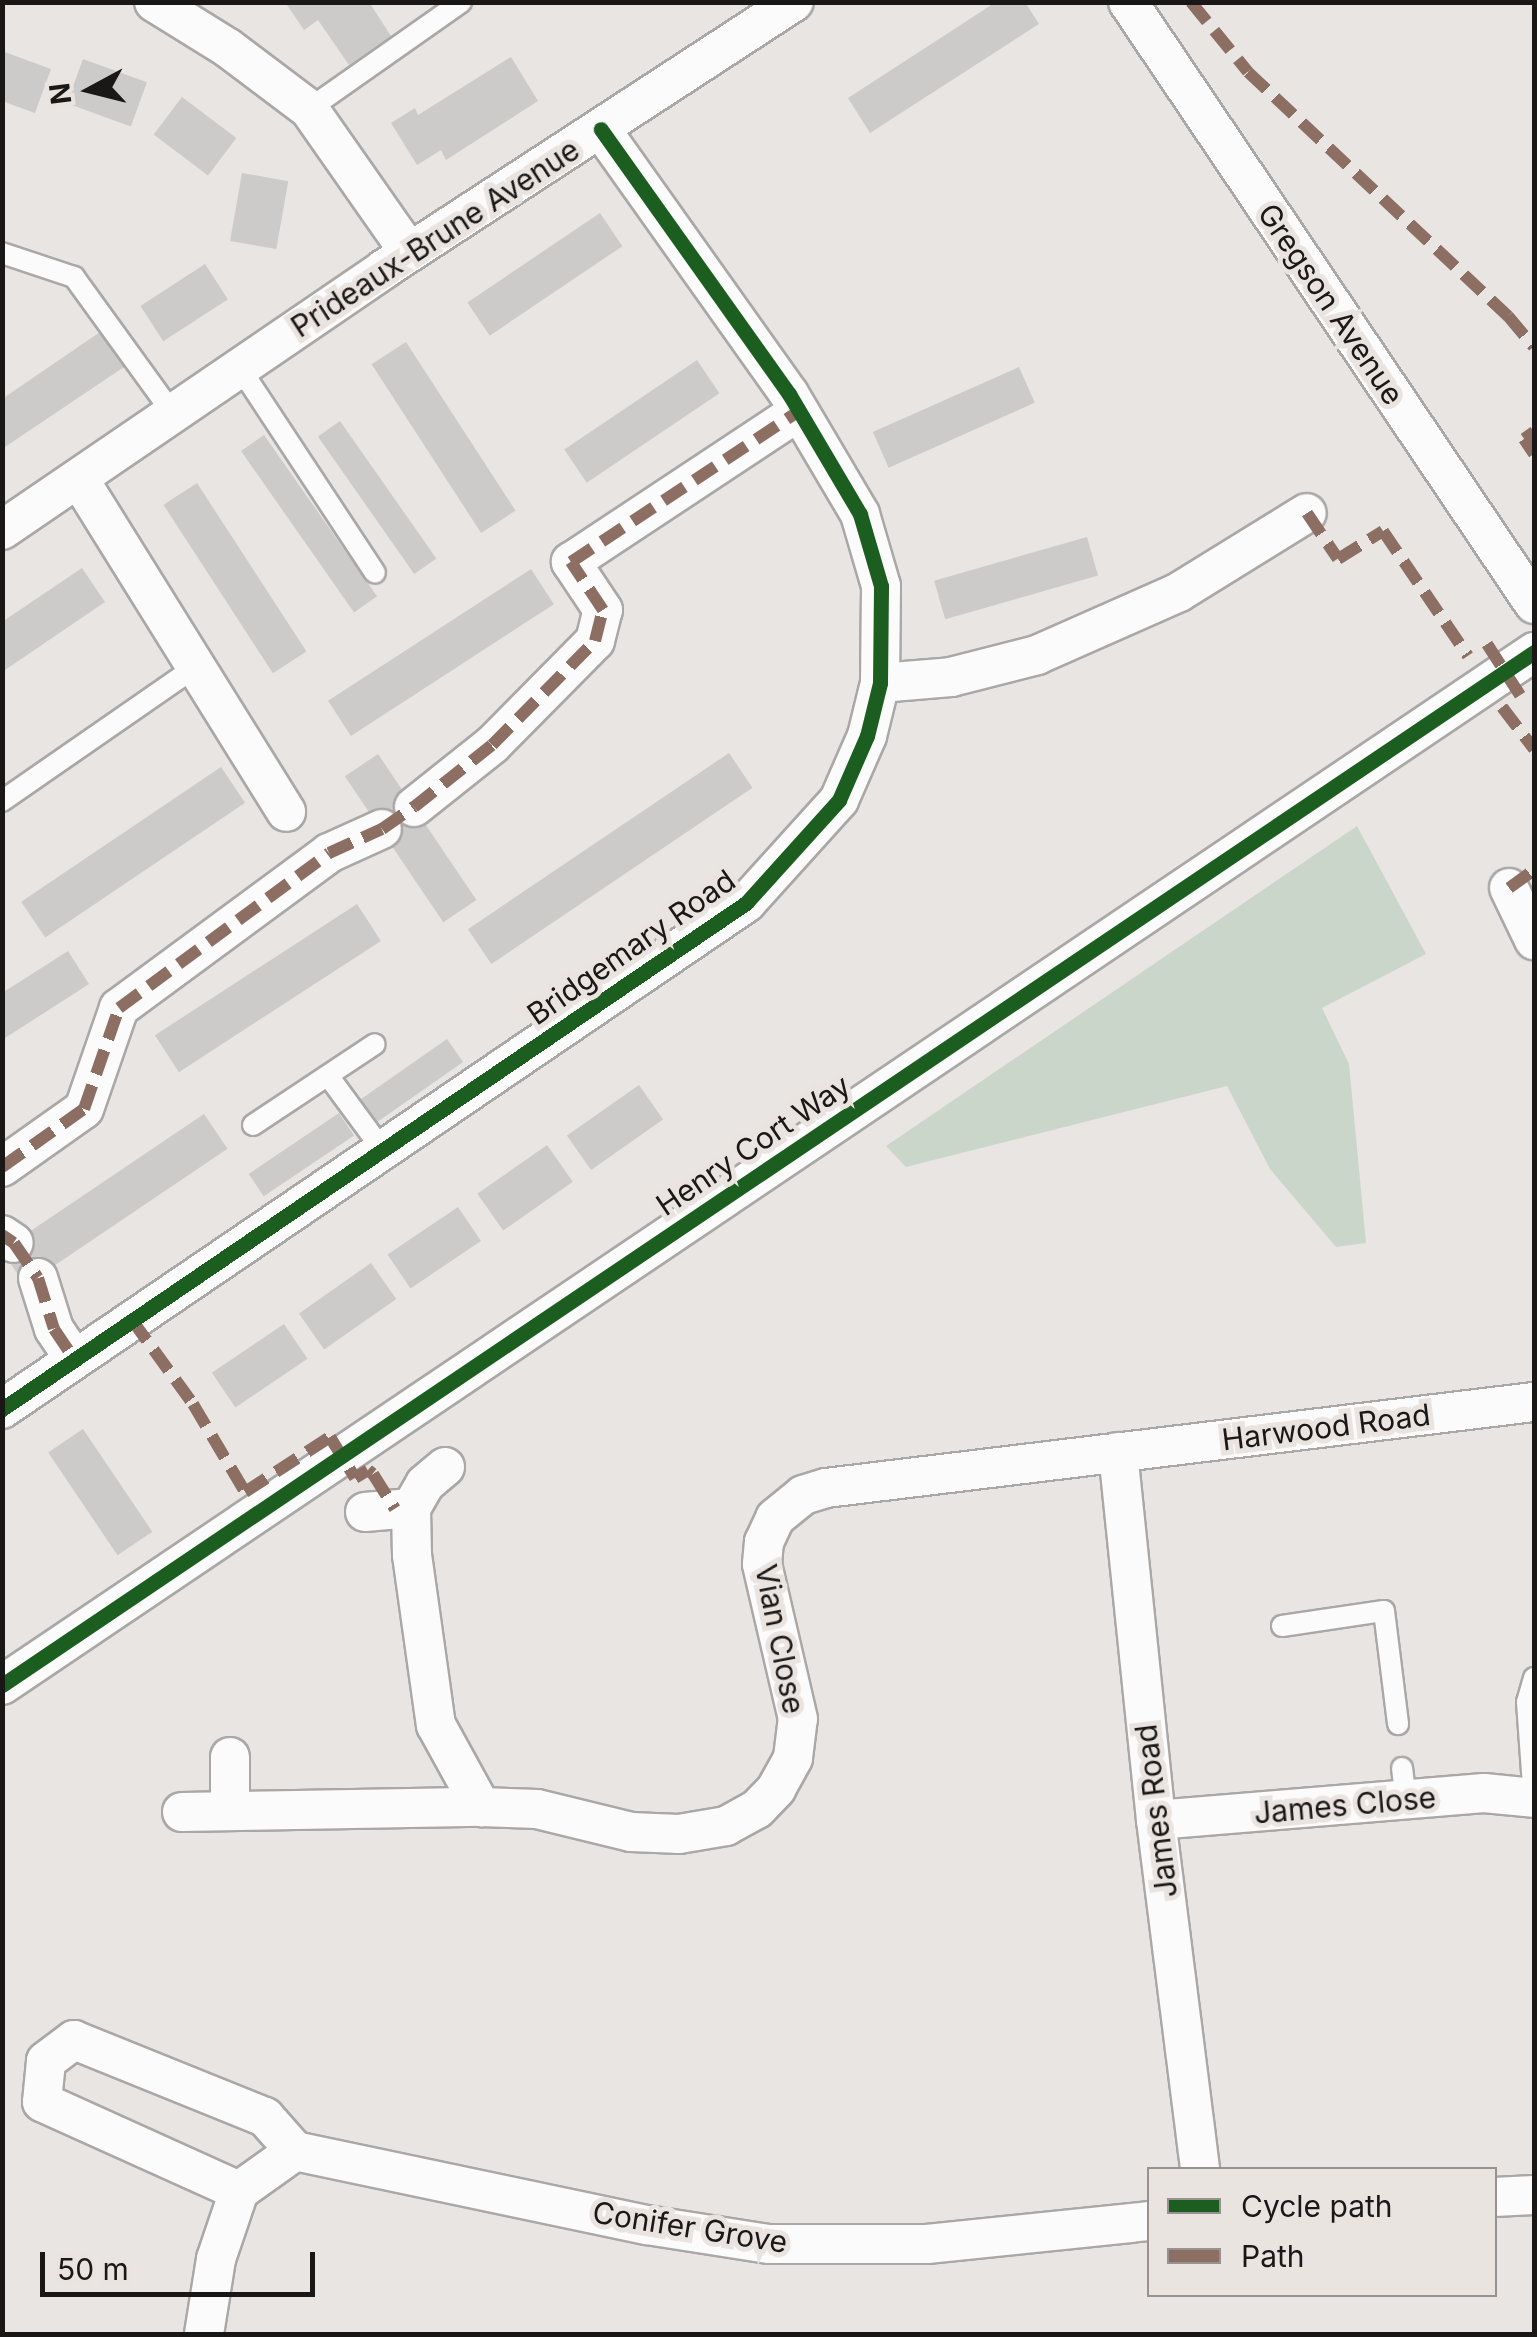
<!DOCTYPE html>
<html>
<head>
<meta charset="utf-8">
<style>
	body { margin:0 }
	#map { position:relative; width:1537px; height:2337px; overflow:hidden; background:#e8e5e2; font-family:Inter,sans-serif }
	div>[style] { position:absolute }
	.green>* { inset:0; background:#cbd6cb }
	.building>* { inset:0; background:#cdcbca; transform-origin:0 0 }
	.roads { filter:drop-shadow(2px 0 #aaa8a6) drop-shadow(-2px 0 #aaa8a6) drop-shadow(0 2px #aaa8a6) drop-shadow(0 -2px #aaa8a6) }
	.lane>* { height:20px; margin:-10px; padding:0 10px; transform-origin:10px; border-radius:10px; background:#fcfbfb }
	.street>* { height:38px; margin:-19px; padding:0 19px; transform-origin:19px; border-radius:19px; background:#fcfbfb }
	.quiet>* { height:12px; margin-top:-6px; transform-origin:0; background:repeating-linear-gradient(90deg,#8d6e63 0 25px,transparent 0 37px) }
	.cycleway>* { height:15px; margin:-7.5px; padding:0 7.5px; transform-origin:7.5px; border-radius:7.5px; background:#1b5e20 }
	span { translate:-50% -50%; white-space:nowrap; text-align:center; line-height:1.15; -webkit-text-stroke:10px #eae4e0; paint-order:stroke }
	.street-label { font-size:30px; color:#1a1817 }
	.frame { position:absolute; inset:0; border:5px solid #1a1817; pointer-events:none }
	.legend { position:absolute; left:1147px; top:2167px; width:350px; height:130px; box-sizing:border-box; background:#eae4e0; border:2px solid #979290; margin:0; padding:12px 18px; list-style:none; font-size:30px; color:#1a1817 }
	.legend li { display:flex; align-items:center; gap:20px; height:50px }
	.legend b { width:50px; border:2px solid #979290 }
	.north { position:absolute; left:40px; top:40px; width:100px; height:100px; -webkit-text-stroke:8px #eae4e0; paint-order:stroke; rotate:263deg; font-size:28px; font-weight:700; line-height:40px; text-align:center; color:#1a1817 }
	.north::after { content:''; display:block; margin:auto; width:35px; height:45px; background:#1a1817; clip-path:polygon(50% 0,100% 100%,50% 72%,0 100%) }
	.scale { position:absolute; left:40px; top:2252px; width:275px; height:45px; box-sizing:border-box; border:5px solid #1a1817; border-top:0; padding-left:12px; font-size:30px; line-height:35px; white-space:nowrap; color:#1a1817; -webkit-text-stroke:8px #eae4e0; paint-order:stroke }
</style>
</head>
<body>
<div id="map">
	<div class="green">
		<i style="clip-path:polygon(1357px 826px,1426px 954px,1322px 1008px,1349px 1064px,1366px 1243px,1336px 1247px,1270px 1169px,1227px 1086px,906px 1167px,886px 1146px)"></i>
	</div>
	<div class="building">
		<i style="clip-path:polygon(285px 2px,369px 2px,391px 36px,349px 65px,318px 20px,304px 30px)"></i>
		<i style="clip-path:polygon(996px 2px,1025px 2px,1039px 24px,870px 133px,848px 98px)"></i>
		<i style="clip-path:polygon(2px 51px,51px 69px,35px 113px,2px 101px)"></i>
		<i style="clip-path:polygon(511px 57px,538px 101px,446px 160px,441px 150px,417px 165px,391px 123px,415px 108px,418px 115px)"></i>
		<i style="left:83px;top:59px;width:68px;height:47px;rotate:20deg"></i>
		<i style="left:182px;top:97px;width:68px;height:47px;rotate:37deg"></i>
		<i style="left:242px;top:173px;width:47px;height:69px;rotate:10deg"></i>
		<i style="left:600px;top:213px;width:40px;height:160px;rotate:56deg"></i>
		<i style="left:205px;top:264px;width:42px;height:77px;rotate:57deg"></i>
		<i style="clip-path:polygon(103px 330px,127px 365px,2px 449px,2px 399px)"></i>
		<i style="left:406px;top:342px;width:201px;height:41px;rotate:57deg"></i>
		<i style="left:697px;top:360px;width:40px;height:160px;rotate:56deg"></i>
		<i style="left:1019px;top:367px;width:39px;height:160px;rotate:66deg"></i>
		<i style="left:340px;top:421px;width:168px;height:27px;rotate:55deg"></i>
		<i style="left:264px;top:435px;width:197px;height:28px;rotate:55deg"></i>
		<i style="left:197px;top:483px;width:201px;height:40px;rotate:57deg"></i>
		<i style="left:1087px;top:537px;width:40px;height:159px;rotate:74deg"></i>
		<i style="clip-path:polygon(82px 568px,105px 602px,2px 672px,2px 622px)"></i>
		<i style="left:531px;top:569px;width:42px;height:242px;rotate:57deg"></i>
		<i style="left:729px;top:753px;width:42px;height:315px;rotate:56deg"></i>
		<i style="left:378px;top:754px;width:176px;height:40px;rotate:56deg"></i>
		<i style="left:221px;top:767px;width:43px;height:241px;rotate:56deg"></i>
		<i style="left:357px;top:904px;width:44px;height:241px;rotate:57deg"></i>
		<i style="clip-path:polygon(68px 951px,89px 984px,2px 1040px,2px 993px)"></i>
		<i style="left:447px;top:1039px;width:28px;height:107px;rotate:55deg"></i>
		<i style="left:639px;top:1085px;width:42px;height:88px;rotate:55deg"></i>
		<i style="left:339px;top:1113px;width:27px;height:109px;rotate:56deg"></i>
		<i style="left:204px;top:1114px;width:42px;height:244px;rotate:56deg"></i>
		<i style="left:547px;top:1145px;width:45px;height:85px;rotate:55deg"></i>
		<i style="left:458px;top:1207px;width:41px;height:85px;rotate:56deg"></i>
		<i style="left:371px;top:1263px;width:44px;height:88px;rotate:55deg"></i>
		<i style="left:284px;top:1324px;width:42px;height:87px;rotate:56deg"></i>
		<i style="left:83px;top:1429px;width:124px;height:42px;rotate:56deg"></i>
	</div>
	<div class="roads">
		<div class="lane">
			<i style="left:309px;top:109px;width:186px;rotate:-35.1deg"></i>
			<i style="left:2px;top:253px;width:76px;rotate:18.4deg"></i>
			<i style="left:74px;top:277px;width:169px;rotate:54.1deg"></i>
			<i style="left:240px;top:368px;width:245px;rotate:56.6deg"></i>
			<i style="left:2px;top:801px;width:237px;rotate:-34.7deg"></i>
			<i style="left:329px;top:1077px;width:93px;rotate:53.7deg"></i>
			<i style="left:253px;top:1125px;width:146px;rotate:-33.6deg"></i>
			<i style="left:1282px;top:1626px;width:103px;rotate:-8.4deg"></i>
			<i style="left:1384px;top:1611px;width:114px;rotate:82.9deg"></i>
			<i style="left:1534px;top:1678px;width:25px;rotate:106deg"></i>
			<i style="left:1527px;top:1702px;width:97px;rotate:85.9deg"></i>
			<i style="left:1402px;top:1768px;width:32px;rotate:83deg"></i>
		</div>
		<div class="street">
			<i style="left:154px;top:2px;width:87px;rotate:31.9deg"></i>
			<i style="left:228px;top:48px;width:101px;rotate:37deg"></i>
			<i style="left:309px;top:109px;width:174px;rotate:55deg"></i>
			<i style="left:1128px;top:2px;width:726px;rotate:56deg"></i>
			<i style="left:79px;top:479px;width:392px;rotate:58.1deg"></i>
			<i style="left:2px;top:530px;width:463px;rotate:-34.3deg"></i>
			<i style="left:384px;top:269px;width:489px;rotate:-33.1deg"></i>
			<i style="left:880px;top:683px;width:71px;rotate:-4.8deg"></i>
			<i style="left:951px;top:677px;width:89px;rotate:-14.3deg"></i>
			<i style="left:1037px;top:655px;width:155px;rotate:-23.9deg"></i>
			<i style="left:1179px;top:592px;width:150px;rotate:-31.7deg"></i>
			<i style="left:414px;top:807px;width:100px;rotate:-38.5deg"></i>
			<i style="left:492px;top:745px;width:146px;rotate:-45.3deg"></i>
			<i style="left:595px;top:641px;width:32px;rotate:-76deg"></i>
			<i style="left:603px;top:610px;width:58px;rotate:-123.7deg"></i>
			<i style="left:571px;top:562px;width:273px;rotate:-33.5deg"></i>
			<i style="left:1509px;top:888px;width:58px;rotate:64.3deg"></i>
			<i style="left:2px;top:1167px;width:100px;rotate:-35.3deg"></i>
			<i style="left:84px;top:1109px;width:107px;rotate:-70.9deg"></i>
			<i style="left:119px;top:1008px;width:261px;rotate:-36.4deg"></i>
			<i style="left:329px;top:853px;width:58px;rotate:-24.4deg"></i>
			<i style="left:2px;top:1235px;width:14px;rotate:34deg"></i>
			<i style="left:38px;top:1278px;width:53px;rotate:72.6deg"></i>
			<i style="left:54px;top:1329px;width:36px;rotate:56deg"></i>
			<i style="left:2px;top:1409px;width:900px;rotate:-34.22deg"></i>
			<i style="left:746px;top:903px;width:139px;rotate:-47.9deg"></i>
			<i style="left:839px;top:800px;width:70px;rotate:-66.4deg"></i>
			<i style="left:867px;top:736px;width:55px;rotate:-76.2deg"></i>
			<i style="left:880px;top:683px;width:97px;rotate:-89.4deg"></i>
			<i style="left:881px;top:586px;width:75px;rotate:-106.3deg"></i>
			<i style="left:860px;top:514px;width:139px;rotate:-120.6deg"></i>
			<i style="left:789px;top:394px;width:325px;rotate:-125.4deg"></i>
			<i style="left:1118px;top:1452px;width:370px;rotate:84.1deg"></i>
			<i style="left:1156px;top:1820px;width:353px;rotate:82.8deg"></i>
			<i style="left:445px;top:1467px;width:26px;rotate:140deg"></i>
			<i style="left:425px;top:1484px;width:28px;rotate:120deg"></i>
			<i style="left:411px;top:1508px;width:47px;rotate:88.8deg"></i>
			<i style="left:412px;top:1555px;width:172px;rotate:82deg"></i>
			<i style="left:436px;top:1725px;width:94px;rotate:61.2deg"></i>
			<i style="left:365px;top:1512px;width:46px;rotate:-5deg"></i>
			<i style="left:2px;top:1685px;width:1848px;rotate:-33.99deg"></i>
			<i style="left:230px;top:1811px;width:54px;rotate:-90deg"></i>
			<i style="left:182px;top:1812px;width:299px;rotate:-1deg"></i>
			<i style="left:481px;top:1807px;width:56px;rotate:2deg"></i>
			<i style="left:537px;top:1809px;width:97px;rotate:13.7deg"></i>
			<i style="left:631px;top:1832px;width:48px;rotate:2.4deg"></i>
			<i style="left:679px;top:1834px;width:48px;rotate:-9.7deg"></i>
			<i style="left:726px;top:1826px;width:35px;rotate:-29deg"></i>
			<i style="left:757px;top:1809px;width:28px;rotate:-46deg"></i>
			<i style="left:776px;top:1789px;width:35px;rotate:-61deg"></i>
			<i style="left:793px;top:1758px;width:39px;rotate:-83deg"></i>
			<i style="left:798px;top:1719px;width:159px;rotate:-103.1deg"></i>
			<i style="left:762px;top:1564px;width:22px;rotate:-85deg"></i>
			<i style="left:764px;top:1542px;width:26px;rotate:-65deg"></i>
			<i style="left:775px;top:1518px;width:36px;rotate:-39deg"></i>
			<i style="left:803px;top:1495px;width:24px;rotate:-17deg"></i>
			<i style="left:826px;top:1488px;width:713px;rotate:-6.93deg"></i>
			<i style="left:1156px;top:1820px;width:329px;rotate:-4.7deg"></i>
			<i style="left:1484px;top:1793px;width:50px;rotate:5.7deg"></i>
			<i style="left:239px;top:2191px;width:216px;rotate:-155.7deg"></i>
			<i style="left:42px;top:2102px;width:41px;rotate:-84.4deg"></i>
			<i style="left:46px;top:2061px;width:35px;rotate:-37deg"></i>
			<i style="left:74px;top:2040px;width:206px;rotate:22deg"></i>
			<i style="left:265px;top:2117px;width:45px;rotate:48.6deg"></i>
			<i style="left:1494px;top:2197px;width:40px;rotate:-2.9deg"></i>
			<i style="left:204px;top:2334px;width:76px;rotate:-80.9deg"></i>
			<i style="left:216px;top:2259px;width:72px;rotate:-71.3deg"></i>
			<i style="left:239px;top:2191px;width:69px;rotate:-35.5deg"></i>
			<i style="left:295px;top:2151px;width:360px;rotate:11.9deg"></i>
			<i style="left:647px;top:2225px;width:123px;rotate:8.9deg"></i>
			<i style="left:769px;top:2244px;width:158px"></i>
			<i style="left:927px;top:2244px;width:224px;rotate:-5.9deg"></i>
		</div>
	</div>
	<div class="quiet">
		<i style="left:1191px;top:2px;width:90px;rotate:50.8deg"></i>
		<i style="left:1248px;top:72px;width:357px;rotate:43.2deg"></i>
		<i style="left:1508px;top:316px;width:40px;rotate:50deg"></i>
		<i style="left:1534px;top:432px;width:12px;rotate:145deg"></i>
		<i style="left:1524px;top:439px;width:18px;rotate:56deg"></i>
		<i style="left:1307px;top:513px;width:55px;rotate:56deg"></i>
		<i style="left:1338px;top:559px;width:53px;rotate:-31.9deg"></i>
		<i style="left:1383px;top:531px;width:151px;rotate:55.8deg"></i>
		<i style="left:1487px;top:644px;width:61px;rotate:57.1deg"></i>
		<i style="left:1502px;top:707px;width:53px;rotate:52.7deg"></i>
		<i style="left:1509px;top:888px;width:31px;rotate:-36deg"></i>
		<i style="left:2px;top:1167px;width:100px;rotate:-35.3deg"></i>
		<i style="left:84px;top:1109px;width:107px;rotate:-70.9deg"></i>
		<i style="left:119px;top:1008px;width:261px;rotate:-36.4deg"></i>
		<i style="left:329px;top:853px;width:58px;rotate:-24.4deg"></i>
		<i style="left:382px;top:829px;width:39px;rotate:-35deg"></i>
		<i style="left:414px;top:807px;width:100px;rotate:-38.5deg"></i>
		<i style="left:492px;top:745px;width:146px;rotate:-45.3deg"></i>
		<i style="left:595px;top:641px;width:32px;rotate:-76deg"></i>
		<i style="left:603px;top:610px;width:58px;rotate:-123.7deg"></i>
		<i style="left:571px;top:562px;width:273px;rotate:-33.5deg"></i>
		<i style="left:2px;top:1235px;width:14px;rotate:34deg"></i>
		<i style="left:14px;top:1243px;width:42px;rotate:55.6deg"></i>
		<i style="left:38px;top:1278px;width:53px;rotate:72.6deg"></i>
		<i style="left:54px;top:1329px;width:36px;rotate:56deg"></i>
		<i style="left:132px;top:1320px;width:104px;rotate:54deg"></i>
		<i style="left:193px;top:1404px;width:102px;rotate:59.4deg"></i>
		<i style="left:245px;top:1492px;width:101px;rotate:-32.9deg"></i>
		<i style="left:330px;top:1437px;width:48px;rotate:58.6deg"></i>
		<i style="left:355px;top:1478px;width:15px;rotate:-32deg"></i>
		<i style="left:368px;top:1470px;width:6px;rotate:39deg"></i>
		<i style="left:373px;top:1474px;width:41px;rotate:57.8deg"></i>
	</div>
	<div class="cycleway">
		<i style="left:2px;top:1409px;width:900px;rotate:-34.22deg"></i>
		<i style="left:746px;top:903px;width:139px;rotate:-47.9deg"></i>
		<i style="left:839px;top:800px;width:70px;rotate:-66.4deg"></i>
		<i style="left:867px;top:736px;width:55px;rotate:-76.2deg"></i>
		<i style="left:880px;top:683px;width:97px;rotate:-89.4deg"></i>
		<i style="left:881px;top:586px;width:75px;rotate:-106.3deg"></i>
		<i style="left:860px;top:514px;width:139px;rotate:-120.6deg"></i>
		<i style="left:789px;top:394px;width:325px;rotate:-125.4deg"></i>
		<i style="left:2px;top:1685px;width:1848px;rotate:-33.99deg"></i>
	</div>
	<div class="street-label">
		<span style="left:435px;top:238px;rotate:-33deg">Prideaux-Brune Avenue</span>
		<span style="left:1331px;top:304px;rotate:56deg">Gregson Avenue</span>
		<span style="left:631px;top:947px;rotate:-35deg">Bridgemary Road</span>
		<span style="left:753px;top:1145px;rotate:-34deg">Henry Cort Way</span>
		<span style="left:1326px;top:1427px;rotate:-7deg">Harwood Road</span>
		<span style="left:780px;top:1639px;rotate:79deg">Vian Close</span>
		<span style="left:1345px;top:1805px;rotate:-5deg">James Close</span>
		<span style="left:1156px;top:1811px;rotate:-97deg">James Road</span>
		<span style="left:690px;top:2227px;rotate:9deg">Conifer Grove</span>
	</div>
	<div class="frame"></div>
	<ul class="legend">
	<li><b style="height:12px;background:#1b5e20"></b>Cycle path</li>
	<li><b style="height:12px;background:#8d6e63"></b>Path</li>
	</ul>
	<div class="north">N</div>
	<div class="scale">50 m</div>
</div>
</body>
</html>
